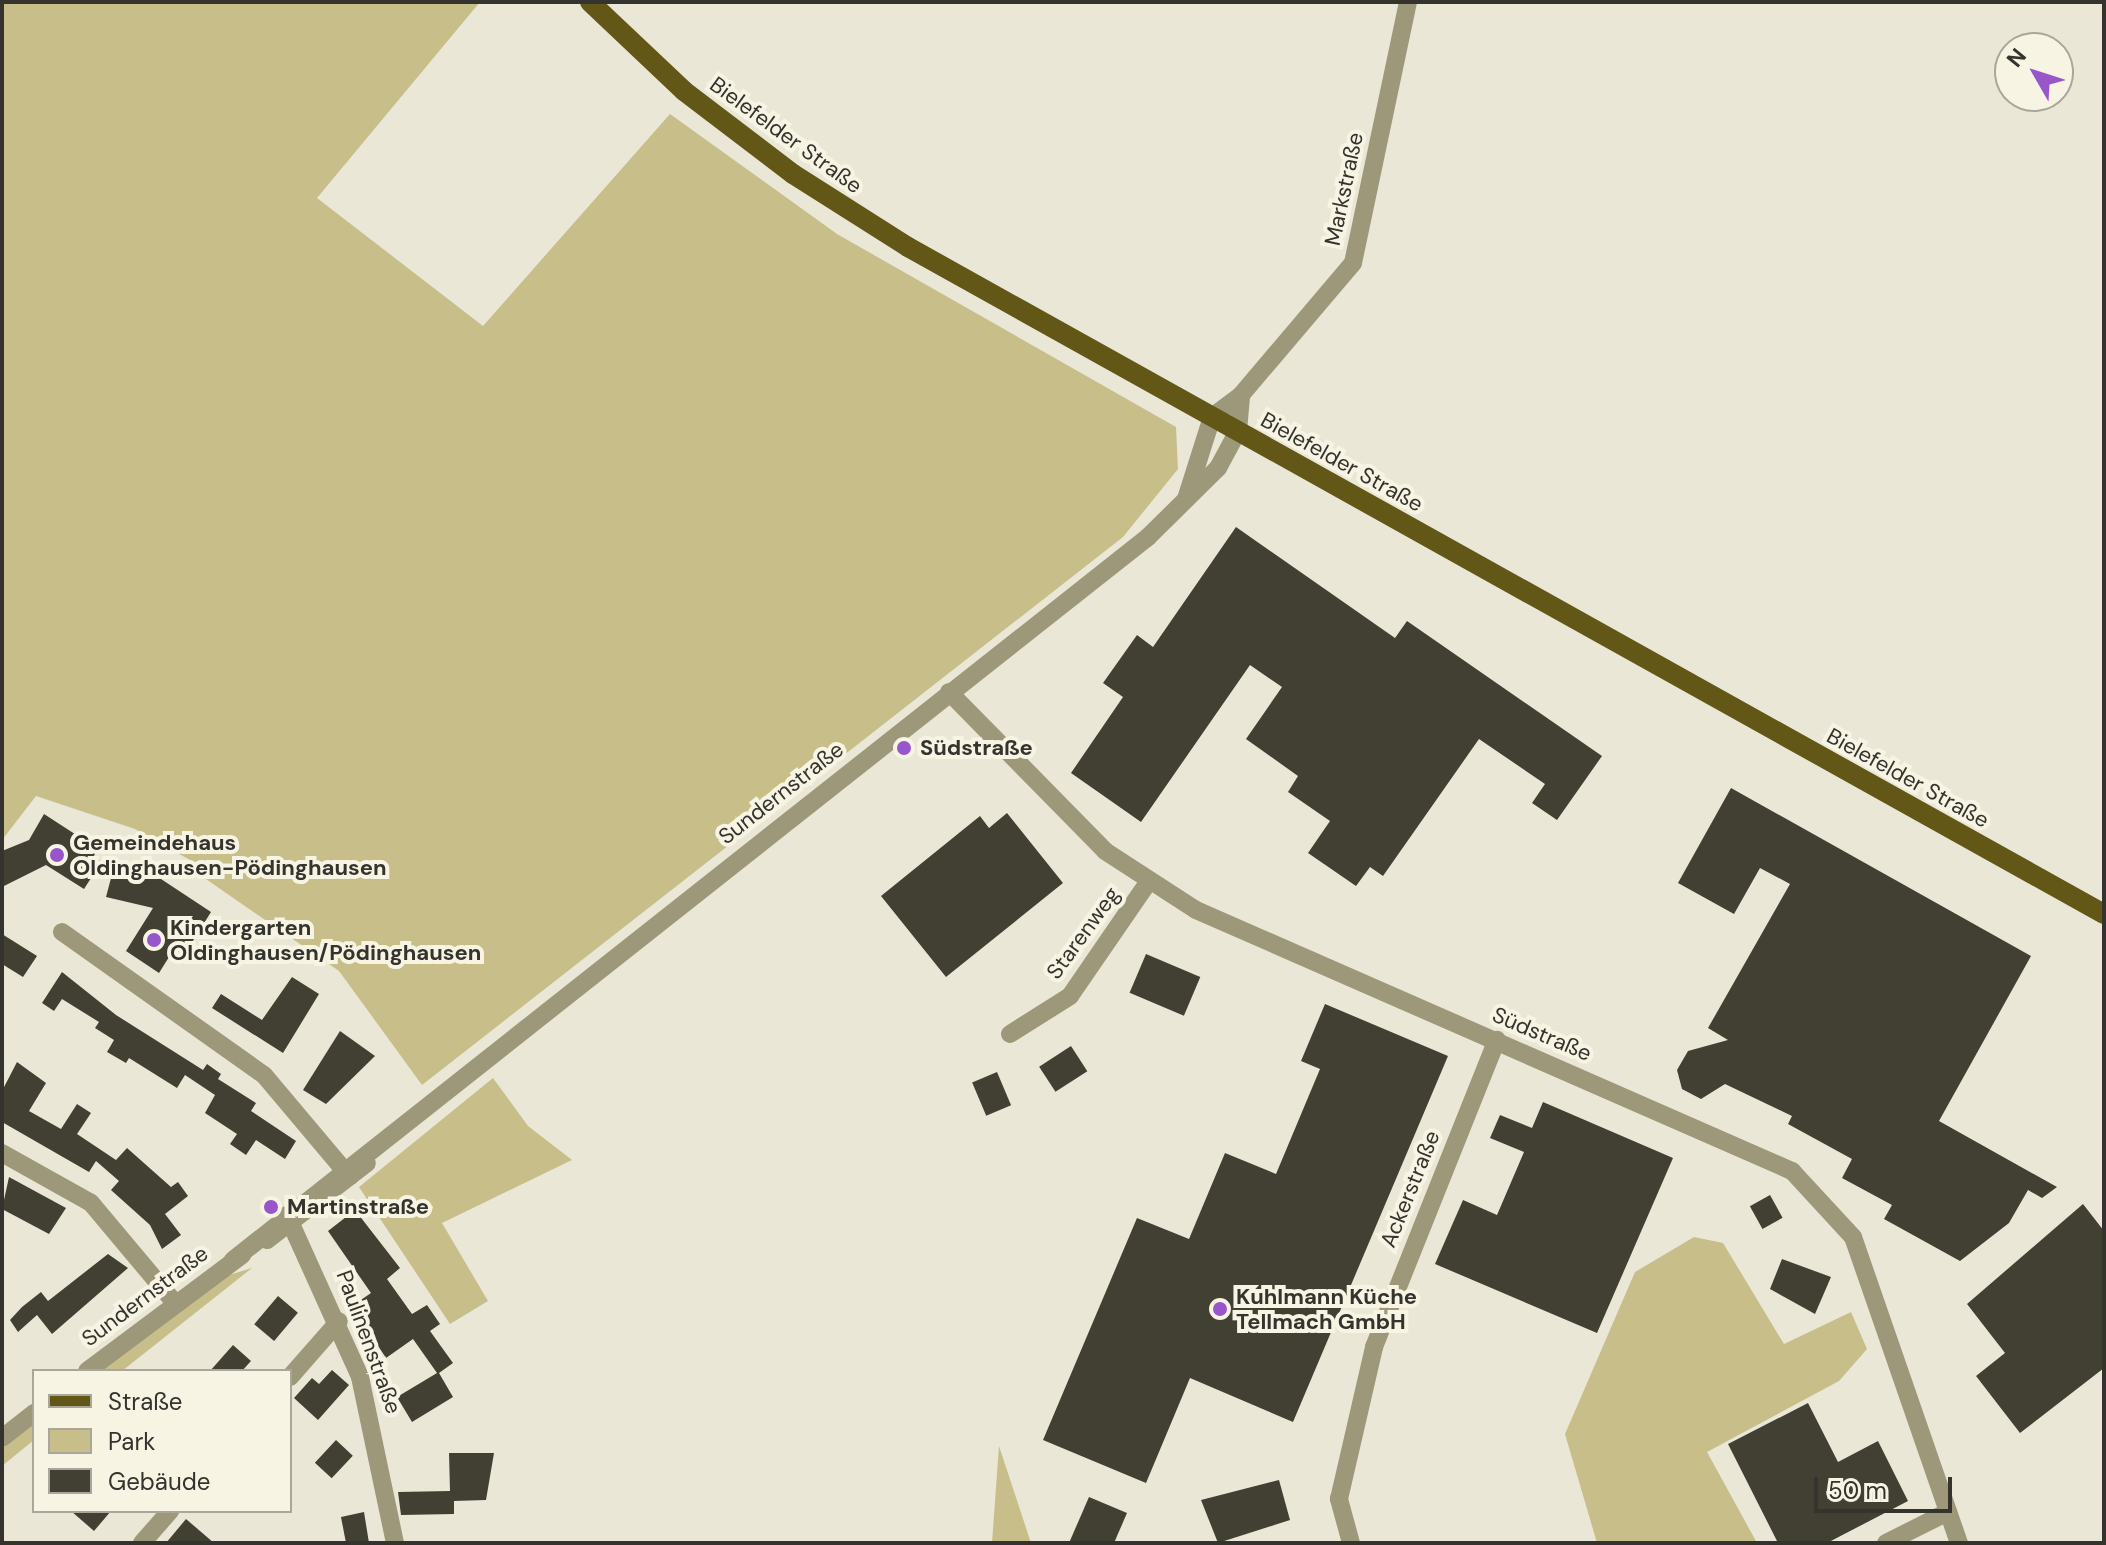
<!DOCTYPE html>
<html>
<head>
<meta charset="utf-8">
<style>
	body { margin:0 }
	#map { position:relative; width:2106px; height:1545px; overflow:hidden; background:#eae7d7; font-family:"DM Sans",sans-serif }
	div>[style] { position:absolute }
	.green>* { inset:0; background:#c8be89 }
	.building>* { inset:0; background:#424032; transform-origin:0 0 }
	.minor>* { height:18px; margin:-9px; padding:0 9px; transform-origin:9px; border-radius:9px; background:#9e987a }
	.major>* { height:20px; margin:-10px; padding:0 10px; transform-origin:10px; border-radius:10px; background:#635717 }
	.dots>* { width:22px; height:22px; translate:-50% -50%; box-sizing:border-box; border:4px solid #f7f4e4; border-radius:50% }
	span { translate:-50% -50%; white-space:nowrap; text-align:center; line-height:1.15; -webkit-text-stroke:8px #f7f4e4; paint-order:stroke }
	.street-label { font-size:22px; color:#34332d }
	.poi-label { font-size:22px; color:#34332d; font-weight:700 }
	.left { translate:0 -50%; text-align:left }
	.frame { position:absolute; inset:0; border:4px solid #34332d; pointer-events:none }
	.legend { position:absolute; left:32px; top:1369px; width:260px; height:144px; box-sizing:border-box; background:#f7f4e4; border:2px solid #a9a79b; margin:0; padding:10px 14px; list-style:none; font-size:24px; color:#34332d }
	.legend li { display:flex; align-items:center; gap:16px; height:40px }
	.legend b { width:40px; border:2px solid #a9a79b }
	.north { position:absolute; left:1994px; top:32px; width:80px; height:80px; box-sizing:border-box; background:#f7f4e4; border:2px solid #a9a79b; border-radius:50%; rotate:309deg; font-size:22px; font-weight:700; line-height:32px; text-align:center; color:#34332d }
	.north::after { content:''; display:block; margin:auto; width:28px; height:36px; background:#9955ca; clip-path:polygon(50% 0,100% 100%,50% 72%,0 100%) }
	.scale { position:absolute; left:1814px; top:1477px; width:138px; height:36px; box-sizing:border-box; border:4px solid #34332d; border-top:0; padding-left:10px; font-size:24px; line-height:28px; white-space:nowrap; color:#34332d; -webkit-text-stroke:6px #f7f4e4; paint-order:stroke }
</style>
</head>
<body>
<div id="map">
	<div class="green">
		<i style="clip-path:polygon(2px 2px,480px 2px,317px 198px,483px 326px,670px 114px,837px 234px,1176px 427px,1178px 469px,1123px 537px,422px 1085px,339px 971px,203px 877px,197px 864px,135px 829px,36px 796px,2px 840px)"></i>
		<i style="clip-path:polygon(493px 1078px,528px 1126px,572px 1160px,442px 1223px,488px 1301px,450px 1324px,359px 1187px)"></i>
		<i style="clip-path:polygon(1694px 1237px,1723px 1243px,1784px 1344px,1851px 1312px,1867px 1349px,1839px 1381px,1707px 1452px,1757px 1543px,1597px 1543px,1565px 1434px,1635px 1272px)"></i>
		<i style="clip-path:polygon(252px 1268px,122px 1371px,99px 1371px,229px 1275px)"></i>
		<i style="clip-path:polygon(34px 1423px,34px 1440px,2px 1466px,2px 1449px)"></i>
		<i style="clip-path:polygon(999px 1446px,1031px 1543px,992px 1543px)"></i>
	</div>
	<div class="building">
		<i style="clip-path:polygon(1236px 527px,1395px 638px,1407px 621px,1602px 756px,1557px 820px,1532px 803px,1545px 784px,1479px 739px,1383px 876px,1370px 867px,1356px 886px,1308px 853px,1330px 821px,1288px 792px,1298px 776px,1246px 739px,1282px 687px,1250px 665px,1141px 822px,1071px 773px,1123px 697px,1103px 683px,1137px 635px,1153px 647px)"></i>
		<i style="clip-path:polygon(1731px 788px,2031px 956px,1939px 1121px,2057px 1187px,2042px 1198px,2028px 1190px,2009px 1223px,1960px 1261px,1884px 1219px,1892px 1205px,1842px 1178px,1852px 1159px,1788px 1124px,1792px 1116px,1725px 1084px,1701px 1099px,1682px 1089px,1677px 1070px,1688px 1051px,1728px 1040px,1708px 1028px,1790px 884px,1760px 868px,1734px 914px,1678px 883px)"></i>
		<i style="clip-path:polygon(1007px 813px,1063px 883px,946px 977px,881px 896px,980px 816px,989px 828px)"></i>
		<i style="clip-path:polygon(44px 814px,98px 849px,92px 859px,102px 861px,84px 889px,46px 865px,2px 887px,2px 851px,29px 840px)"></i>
		<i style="clip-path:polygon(115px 863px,161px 879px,211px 912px,184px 955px,174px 949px,159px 973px,126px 951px,153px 908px,106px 897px)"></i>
		<i style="clip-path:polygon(2px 934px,37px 956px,23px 977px,2px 964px)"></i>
		<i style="left:1146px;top:954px;width:59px;height:42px;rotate:23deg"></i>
		<i style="clip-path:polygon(62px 972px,116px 1015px,203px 1070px,207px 1064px,221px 1074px,218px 1079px,256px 1103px,251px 1111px,296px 1141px,285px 1159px,256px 1140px,246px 1155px,230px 1144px,237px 1134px,205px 1113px,215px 1095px,185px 1075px,177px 1088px,129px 1058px,126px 1063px,107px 1052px,114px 1040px,95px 1028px,99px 1022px,62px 999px,54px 1011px,42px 1003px)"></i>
		<i style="clip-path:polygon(292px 977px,319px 994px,283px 1053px,212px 1008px,221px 994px,262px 1020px)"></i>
		<i style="clip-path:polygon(1325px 1004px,1448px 1056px,1293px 1422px,1190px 1378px,1146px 1483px,1043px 1440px,1137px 1218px,1189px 1239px,1225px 1153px,1276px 1174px,1320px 1069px,1301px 1061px)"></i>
		<i style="clip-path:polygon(340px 1031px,375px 1056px,326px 1104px,303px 1090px)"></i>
		<i style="left:1071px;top:1046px;width:30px;height:38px;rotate:57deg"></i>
		<i style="clip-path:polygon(17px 1062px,46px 1083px,29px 1111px,61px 1129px,77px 1104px,91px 1113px,77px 1134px,116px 1160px,127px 1148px,171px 1187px,178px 1182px,188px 1196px,165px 1214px,181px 1235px,162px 1249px,150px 1225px,111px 1190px,119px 1181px,96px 1161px,89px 1172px,2px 1122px,2px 1091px)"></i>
		<i style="left:997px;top:1072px;width:36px;height:27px;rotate:67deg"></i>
		<i style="clip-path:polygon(1543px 1102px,1673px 1158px,1597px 1333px,1435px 1264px,1463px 1200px,1497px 1215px,1524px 1152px,1490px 1138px,1500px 1115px,1532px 1128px)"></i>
		<i style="clip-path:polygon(9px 1177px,66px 1208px,49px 1234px,2px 1209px)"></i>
		<i style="left:1770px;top:1195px;width:26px;height:23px;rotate:61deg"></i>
		<i style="clip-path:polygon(2083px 1204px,2104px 1231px,2104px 1368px,2020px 1433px,1976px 1376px,2005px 1353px,1967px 1304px)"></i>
		<i style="clip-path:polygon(355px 1210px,400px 1268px,387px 1279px,412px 1314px,427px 1305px,440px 1324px,430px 1331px,453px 1363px,439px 1373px,453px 1397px,412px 1422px,397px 1397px,437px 1373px,413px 1339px,386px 1358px,352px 1306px,371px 1293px,328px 1231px)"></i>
		<i style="clip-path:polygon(108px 1254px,128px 1268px,52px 1334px,37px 1315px,18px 1332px,10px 1320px,22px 1307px,41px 1292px,48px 1301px)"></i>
		<i style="clip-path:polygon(1782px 1259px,1831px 1277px,1815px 1314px,1770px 1289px)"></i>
		<i style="left:278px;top:1296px;width:26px;height:37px;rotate:40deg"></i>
		<i style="clip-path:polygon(233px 1345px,251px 1361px,242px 1371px,210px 1371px)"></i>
		<i style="clip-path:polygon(332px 1370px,349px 1385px,318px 1420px,294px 1398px,312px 1378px,319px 1384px)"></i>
		<i style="clip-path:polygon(1808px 1403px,1838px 1462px,1878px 1441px,1908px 1501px,1827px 1543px,1778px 1543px,1728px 1444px)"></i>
		<i style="left:336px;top:1440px;width:23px;height:31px;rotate:43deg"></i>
		<i style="clip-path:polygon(449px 1453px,494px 1453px,486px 1500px,454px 1501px,454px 1514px,401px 1515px,398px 1492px,450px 1491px)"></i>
		<i style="clip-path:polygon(1279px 1480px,1290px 1520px,1218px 1543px,1201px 1500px)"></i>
		<i style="clip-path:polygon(1089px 1497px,1127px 1513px,1114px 1543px,1069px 1543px)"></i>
		<i style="clip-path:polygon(71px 1511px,111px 1511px,94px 1531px)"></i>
		<i style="clip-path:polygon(364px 1512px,369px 1543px,346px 1543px,341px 1517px)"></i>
		<i style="clip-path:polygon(186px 1519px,214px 1543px,166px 1543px)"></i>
	</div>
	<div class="minor">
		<i style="left:1186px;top:499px;width:86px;rotate:-72.4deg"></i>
		<i style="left:1212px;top:417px;width:36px;rotate:-37deg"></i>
		<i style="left:1241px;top:395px;width:173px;rotate:-49.7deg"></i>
		<i style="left:1353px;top:263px;width:267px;rotate:-78.1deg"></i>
		<i style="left:949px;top:692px;width:223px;rotate:45.5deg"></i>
		<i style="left:1105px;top:851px;width:108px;rotate:33deg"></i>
		<i style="left:1196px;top:910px;width:651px;rotate:23.65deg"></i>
		<i style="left:1792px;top:1171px;width:90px;rotate:47.3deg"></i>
		<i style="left:1853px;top:1237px;width:324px;rotate:70.9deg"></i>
		<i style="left:62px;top:932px;width:247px;rotate:35.3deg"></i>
		<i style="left:264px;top:1075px;width:133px;rotate:49.9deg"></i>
		<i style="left:1010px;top:1034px;width:71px;rotate:-32.3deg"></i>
		<i style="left:1070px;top:996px;width:140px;rotate:-55.5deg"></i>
		<i style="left:2px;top:1153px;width:102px;rotate:29.3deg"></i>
		<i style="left:91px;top:1203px;width:129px;rotate:50deg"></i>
		<i style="left:287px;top:1215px;width:178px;rotate:65.7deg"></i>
		<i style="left:360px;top:1377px;width:170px;rotate:78.1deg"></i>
		<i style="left:267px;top:1240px;width:126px;rotate:-37.6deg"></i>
		<i style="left:233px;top:1260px;width:1166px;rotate:-38.31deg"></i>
		<i style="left:1148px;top:537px;width:98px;rotate:-44.6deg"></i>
		<i style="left:1218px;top:468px;width:42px;rotate:-61.6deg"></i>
		<i style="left:1238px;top:431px;width:36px;rotate:-85deg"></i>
		<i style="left:87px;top:1371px;width:194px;rotate:-36.8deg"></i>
		<i style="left:290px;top:1377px;width:74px;rotate:-48.8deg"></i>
		<i style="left:2px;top:1438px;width:41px;rotate:-38deg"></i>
		<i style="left:142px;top:1543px;width:43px;rotate:-48.8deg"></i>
		<i style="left:1351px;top:1543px;width:46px;rotate:-105.3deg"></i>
		<i style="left:1339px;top:1499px;width:156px;rotate:-77deg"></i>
		<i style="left:1374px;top:1347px;width:331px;rotate:-68.2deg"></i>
		<i style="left:1886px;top:1543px;width:69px;rotate:-26.6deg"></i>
	</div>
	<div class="major">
		<i style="left:590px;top:2px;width:129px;rotate:43.4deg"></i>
		<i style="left:684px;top:91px;width:137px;rotate:37.3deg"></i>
		<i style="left:793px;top:174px;width:136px;rotate:32.4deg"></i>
		<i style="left:908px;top:247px;width:1369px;rotate:29.15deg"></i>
	</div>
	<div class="dots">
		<i style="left:904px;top:748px;background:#9955ca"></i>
		<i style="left:57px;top:855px;background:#9955ca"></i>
		<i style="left:154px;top:940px;background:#9955ca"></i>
		<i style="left:271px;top:1207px;background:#9955ca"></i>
		<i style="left:1220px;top:1309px;background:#9955ca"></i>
	</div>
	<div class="street-label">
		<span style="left:786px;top:135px;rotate:36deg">Bielefelder Straße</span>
		<span style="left:1344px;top:189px;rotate:-78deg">Markstraße</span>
		<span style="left:1342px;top:462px;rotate:29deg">Bielefelder Straße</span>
		<span style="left:1908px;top:778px;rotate:29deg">Bielefelder Straße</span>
		<span style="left:781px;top:793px;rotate:-38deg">Sundernstraße</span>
		<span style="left:1083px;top:933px;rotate:-54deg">Starenweg</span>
		<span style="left:1542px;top:1034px;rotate:23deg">Südstraße</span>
		<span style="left:1410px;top:1189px;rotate:-68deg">Ackerstraße</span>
		<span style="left:145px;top:1296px;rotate:-37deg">Sundernstraße</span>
		<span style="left:369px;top:1342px;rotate:70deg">Paulinenstraße</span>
	</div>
	<div class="poi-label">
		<span class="left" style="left:920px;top:748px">Südstraße</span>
		<span class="left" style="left:73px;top:855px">Gemeindehaus<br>Oldinghausen-Pödinghausen</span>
		<span class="left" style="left:170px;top:940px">Kindergarten<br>Oldinghausen/Pödinghausen</span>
		<span class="left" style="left:287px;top:1207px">Martinstraße</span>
		<span class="left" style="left:1236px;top:1309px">Kuhlmann Küche<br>Tellmach GmbH</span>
	</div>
	<div class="frame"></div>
	<ul class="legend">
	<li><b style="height:10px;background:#635717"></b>Straße</li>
	<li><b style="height:22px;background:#c8be89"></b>Park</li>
	<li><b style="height:22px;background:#424032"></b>Gebäude</li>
	</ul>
	<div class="north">N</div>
	<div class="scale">50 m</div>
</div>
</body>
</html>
